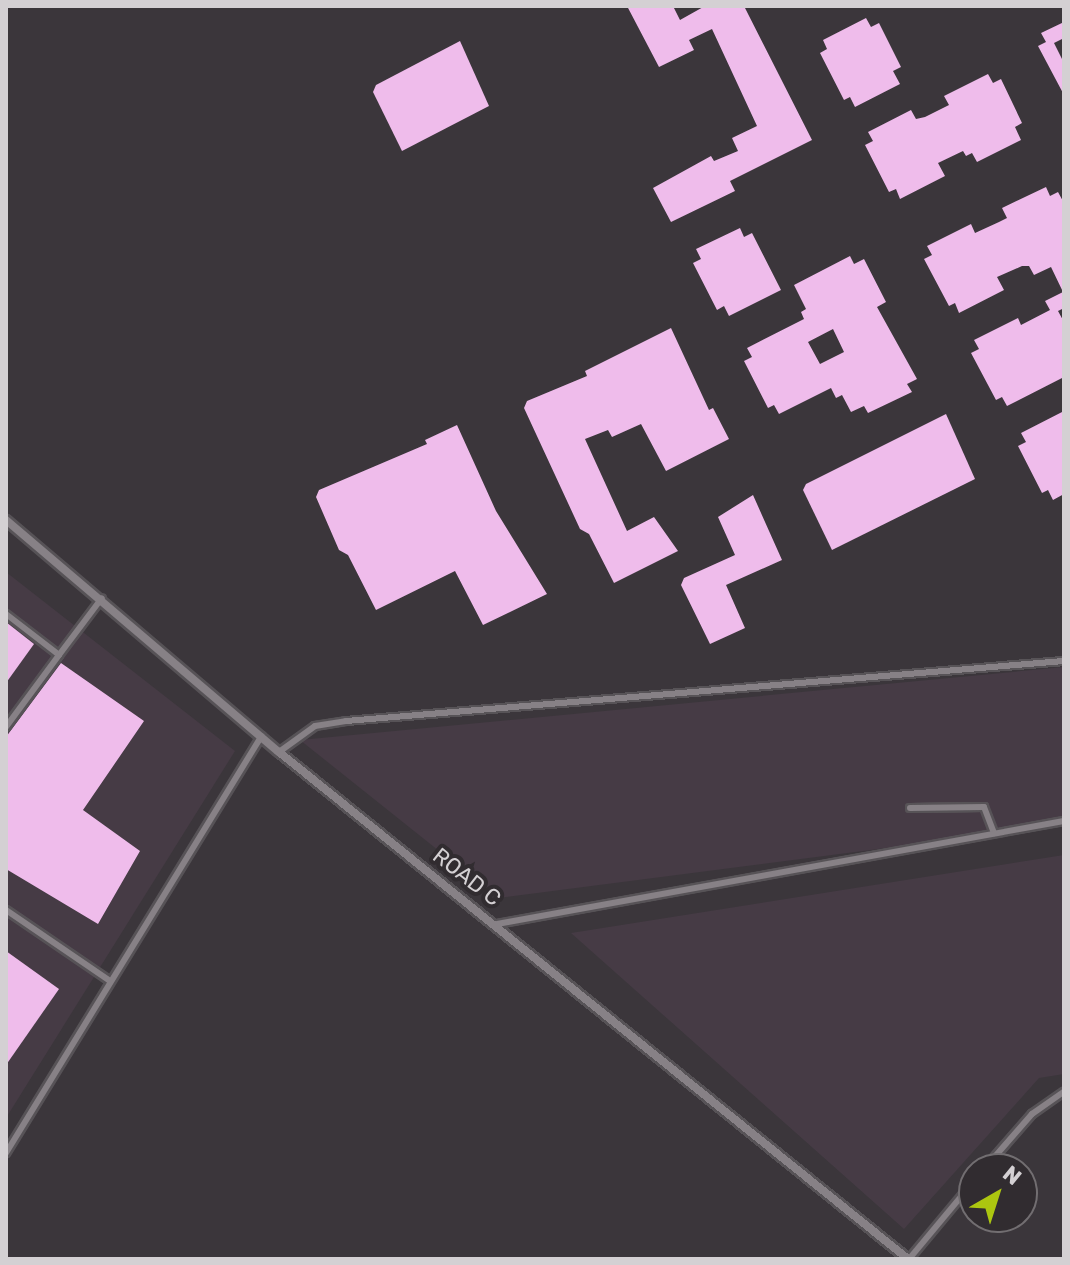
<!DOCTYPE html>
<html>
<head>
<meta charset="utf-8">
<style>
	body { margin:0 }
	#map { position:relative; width:1070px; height:1265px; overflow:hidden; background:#3b363b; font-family:Rubik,sans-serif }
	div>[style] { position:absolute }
	.built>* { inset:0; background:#463b45 }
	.building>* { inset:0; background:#efbceb }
	.roads { filter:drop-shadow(2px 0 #575357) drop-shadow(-2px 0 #575357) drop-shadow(0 2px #575357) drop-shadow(0 -2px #575357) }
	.lane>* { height:6px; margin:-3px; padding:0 3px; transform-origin:3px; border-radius:3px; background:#878186 }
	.street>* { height:8px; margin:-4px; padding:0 4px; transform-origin:4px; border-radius:4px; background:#878186 }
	span { translate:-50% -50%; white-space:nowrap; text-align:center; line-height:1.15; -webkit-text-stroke:8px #312c30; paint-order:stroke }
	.street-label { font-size:22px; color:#d4d0d3 }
	.frame { position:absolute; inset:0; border:8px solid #d4d0d3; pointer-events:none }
	.north { position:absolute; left:958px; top:1153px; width:80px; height:80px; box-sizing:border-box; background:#312c30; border:2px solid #726e71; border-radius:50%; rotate:39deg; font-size:22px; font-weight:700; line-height:32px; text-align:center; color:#d4d0d3 }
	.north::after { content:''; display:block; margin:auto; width:28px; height:36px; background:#acc610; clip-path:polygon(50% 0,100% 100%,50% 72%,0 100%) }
</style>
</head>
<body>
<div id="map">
	<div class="built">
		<i style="clip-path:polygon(6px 572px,235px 751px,6px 1118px)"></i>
		<i style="clip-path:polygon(1064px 667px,1064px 825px,498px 898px,300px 740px)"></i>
		<i style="clip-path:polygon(1064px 855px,1064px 1074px,1039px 1078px,904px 1229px,571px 933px)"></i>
	</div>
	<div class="building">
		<i style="clip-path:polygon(627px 6px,673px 6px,680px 20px,705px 6px,744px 6px,812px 140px,730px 181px,735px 191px,671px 222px,653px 188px,711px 156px,714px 161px,738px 151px,732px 138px,757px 126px,712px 29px,689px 40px,694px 50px,659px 67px)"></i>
		<i style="clip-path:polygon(866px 18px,871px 27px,879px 23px,901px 67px,893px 71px,900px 84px,855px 107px,850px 97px,844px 100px,820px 53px,827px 49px,823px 40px)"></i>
		<i style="clip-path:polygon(1064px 22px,1064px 38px,1054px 43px,1064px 63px,1064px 95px,1038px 46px,1046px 42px,1041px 33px)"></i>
		<i style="clip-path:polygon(460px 41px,489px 106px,402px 151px,373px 92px,376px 85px)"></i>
		<i style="clip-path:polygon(988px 74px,993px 83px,1001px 79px,1022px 123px,1015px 127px,1021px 140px,977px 162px,972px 153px,966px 156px,963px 151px,938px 163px,945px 176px,900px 199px,896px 189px,889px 192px,865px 145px,873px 141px,868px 132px,911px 110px,916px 119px,925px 117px,949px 105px,944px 96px)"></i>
		<i style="clip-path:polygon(1046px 187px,1050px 196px,1058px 192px,1064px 203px,1064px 308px,1058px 311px,1064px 322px,1064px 377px,1007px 406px,1002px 397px,996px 400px,971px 353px,979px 349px,974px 340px,1018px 318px,1021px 325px,1050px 310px,1045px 301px,1063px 292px,1051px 267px,1034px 275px,1029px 266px,1022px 266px,997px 277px,1004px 290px,959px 313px,955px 303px,949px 306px,924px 259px,932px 255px,927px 246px,971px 224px,975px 233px,999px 222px,1007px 218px,1002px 208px)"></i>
		<i style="clip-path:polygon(740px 228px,744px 237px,752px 233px,781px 290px,729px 316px,724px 306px,717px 310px,693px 263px,701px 259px,696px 249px)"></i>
		<i style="clip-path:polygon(evenodd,850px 256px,854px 264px,864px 259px,886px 302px,877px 307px,917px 379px,907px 384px,912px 392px,868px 413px,864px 406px,851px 412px,842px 395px,836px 398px,831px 388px,779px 414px,774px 405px,768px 408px,744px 361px,752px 357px,747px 348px,804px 319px,801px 312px,806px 309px,794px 285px,850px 256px,833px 329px,844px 352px,820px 364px,808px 342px,833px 329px)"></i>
		<i style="clip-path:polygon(671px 328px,709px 410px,713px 408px,729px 439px,666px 471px,641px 424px,612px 437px,608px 430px,585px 439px,627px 531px,654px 517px,678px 551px,614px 583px,589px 534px,580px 529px,524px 408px,527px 401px,587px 376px,585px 371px)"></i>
		<i style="clip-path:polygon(1064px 411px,1064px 494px,1053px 500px,1048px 490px,1042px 493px,1018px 446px,1026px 442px,1021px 433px)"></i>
		<i style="clip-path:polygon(946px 414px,975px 479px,832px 550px,803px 490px,806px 484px)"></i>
		<i style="clip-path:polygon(457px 425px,496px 511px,547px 594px,483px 625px,455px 571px,376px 610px,348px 555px,339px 550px,316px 497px,319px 490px,427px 444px,425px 440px)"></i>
		<i style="clip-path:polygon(753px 495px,782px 560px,726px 585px,745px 628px,710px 644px,681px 585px,684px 578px,735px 555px,718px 517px)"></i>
		<i style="clip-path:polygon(6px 622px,34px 644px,6px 683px)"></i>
		<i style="clip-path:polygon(61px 663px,144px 721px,83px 810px,140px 851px,98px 924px,6px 869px,6px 737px)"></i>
		<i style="clip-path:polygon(6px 951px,59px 989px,6px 1065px)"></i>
	</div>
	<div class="roads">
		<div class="lane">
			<i style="left:6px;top:614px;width:67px;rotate:37.7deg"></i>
			<i style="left:59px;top:655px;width:89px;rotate:126.4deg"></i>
			<i style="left:59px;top:655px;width:71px;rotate:-53deg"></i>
			<i style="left:279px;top:752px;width:44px;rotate:-35.8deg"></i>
			<i style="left:315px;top:726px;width:31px;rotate:-9deg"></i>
			<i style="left:346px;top:721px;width:721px;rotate:-4.78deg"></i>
			<i style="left:910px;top:808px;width:74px;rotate:-0.8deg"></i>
			<i style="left:984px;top:807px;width:28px;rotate:69deg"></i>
			<i style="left:6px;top:910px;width:126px;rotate:34.3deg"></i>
			<i style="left:497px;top:924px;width:576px;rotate:-10.3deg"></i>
			<i style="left:6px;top:1153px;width:489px;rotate:-58.5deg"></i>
			<i style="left:984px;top:1169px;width:73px;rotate:-48.9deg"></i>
			<i style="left:1032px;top:1114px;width:39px;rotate:-35deg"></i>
			<i style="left:909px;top:1259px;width:102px;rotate:-50.2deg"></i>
		</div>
		<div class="street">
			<i style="left:6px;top:520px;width:358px;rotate:40.4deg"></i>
			<i style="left:279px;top:752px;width:808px;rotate:38.87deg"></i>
		</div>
	</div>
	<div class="street-label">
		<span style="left:467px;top:877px;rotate:38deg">ROAD C</span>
	</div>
	<div class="frame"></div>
	<div class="north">N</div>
</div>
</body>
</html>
